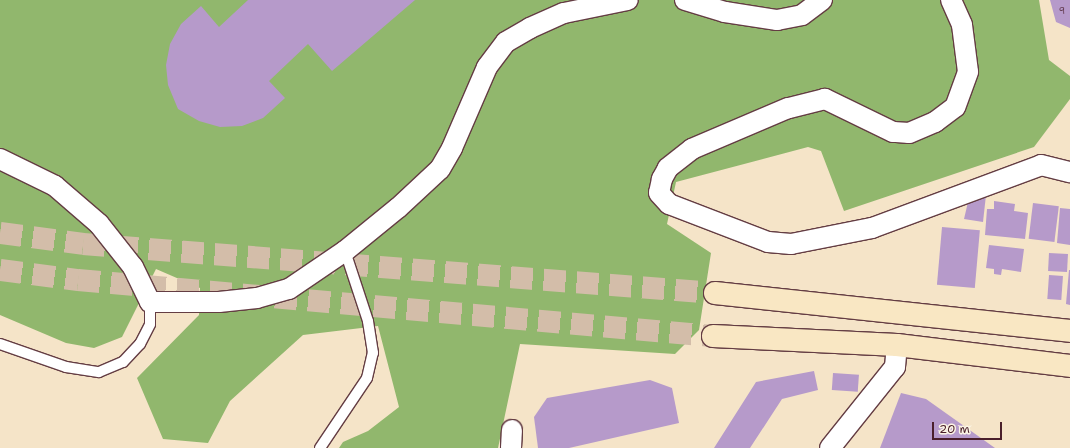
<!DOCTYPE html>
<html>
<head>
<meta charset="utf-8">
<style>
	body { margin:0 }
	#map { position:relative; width:1070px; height:448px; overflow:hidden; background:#f5e4c8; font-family:"Shantell Sans",sans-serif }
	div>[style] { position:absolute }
	.forest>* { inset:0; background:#91b76d }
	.building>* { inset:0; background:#b69aca; transform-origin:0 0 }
	.secondary-tunnel>* { height:22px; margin-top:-11px; transform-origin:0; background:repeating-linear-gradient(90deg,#d3bda9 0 22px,transparent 0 33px) }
	.roads { filter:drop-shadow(1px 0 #643d43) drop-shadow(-1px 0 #643d43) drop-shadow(0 1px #643d43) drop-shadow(0 -1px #643d43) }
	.lane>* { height:10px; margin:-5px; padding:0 5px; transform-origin:5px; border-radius:5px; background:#fff }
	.street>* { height:20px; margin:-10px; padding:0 10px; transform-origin:10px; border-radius:10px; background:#fff }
	.secondary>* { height:22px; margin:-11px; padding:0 11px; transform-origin:11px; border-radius:11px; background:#f9e7c3 }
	span { translate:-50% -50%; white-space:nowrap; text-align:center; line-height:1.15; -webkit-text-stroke:3px #fcf5e5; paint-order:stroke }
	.number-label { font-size:9px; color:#653e53 }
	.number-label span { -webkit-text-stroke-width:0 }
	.scale { position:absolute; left:932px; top:422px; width:70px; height:18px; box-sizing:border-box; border:2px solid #4a1f2b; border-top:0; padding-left:5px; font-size:12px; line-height:14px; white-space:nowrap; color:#4a1f2b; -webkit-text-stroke:3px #fcf5e5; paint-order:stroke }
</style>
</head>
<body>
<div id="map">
	<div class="forest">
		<i style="clip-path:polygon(0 0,1039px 0,1049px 60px,1070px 76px,1070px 99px,1034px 147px,844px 211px,821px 151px,808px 147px,676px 182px,667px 224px,711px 253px,699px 330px,675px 354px,520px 344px,498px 448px,339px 448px,343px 442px,368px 431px,399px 407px,378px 326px,303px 335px,230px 401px,208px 443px,163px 439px,137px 378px,199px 315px,200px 288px,156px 269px,122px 337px,94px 348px,66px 343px,0 315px)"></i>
	</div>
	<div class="building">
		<i style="clip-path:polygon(248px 0,415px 0,332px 71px,308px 44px,269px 81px,285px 98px,263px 118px,242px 126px,220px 127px,199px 121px,178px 109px,168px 85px,166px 65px,170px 44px,181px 24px,201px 6px,219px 27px)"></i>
		<i style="clip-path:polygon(1050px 0,1070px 0,1070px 28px,1056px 22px)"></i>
		<i style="clip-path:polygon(986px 195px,983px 222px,964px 219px,968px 202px)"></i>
		<i style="clip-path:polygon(994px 201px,1015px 204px,1014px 211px,1028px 213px,1025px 239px,985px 235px,987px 209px,994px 209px)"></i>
		<i style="left:1033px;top:203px;width:26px;height:36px;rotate:7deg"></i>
		<i style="clip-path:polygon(1060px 208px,1070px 209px,1070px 245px,1057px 243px)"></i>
		<i style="left:942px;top:227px;width:38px;height:58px;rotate:5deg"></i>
		<i style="clip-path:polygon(989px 245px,1024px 249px,1021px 272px,1002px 269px,1001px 275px,994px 274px,994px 269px,986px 268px)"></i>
		<i style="left:1049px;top:253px;width:19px;height:18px;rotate:3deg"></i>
		<i style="clip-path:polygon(1069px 270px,1070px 270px,1070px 305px,1066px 304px)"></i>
		<i style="left:1049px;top:275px;width:14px;height:24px;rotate:4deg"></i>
		<i style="clip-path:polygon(814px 371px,818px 390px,782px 399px,750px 448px,714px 448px,756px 382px)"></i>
		<i style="left:833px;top:373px;width:26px;height:17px;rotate:4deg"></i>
		<i style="clip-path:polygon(650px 380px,672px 388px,679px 423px,569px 448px,538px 448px,534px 417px,547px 398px)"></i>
		<i style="clip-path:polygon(901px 393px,926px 399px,995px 448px,880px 448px)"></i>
	</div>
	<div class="secondary-tunnel">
		<i style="left:0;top:233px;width:84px;rotate:7.5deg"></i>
		<i style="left:83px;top:244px;width:634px;rotate:4.43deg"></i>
		<i style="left:0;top:270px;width:79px;rotate:7.3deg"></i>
		<i style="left:78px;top:280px;width:637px;rotate:5.04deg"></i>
	</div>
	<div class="roads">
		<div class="lane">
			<i style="left:0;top:344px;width:70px;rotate:19.2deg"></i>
			<i style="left:66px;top:367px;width:33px;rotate:9deg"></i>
			<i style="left:99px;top:372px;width:26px;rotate:-23deg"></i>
			<i style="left:123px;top:362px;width:25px;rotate:-47deg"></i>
			<i style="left:140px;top:344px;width:22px;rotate:-63deg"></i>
			<i style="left:150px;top:324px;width:22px;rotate:-90deg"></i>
			<i style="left:320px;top:448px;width:84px;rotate:-56.1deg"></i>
			<i style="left:367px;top:378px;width:26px;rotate:-77deg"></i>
			<i style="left:373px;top:353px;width:32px;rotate:-99deg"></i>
			<i style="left:368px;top:321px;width:74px;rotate:-108.2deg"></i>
		</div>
		<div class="street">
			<i style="left:685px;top:0;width:42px;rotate:16.7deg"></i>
			<i style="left:725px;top:12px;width:53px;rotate:8.7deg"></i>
			<i style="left:777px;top:20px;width:25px;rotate:-11deg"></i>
			<i style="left:802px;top:15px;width:25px;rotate:-37deg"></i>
			<i style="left:951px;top:0;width:27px;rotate:66deg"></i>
			<i style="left:962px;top:25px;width:47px;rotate:82.7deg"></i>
			<i style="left:968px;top:72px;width:37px;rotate:110deg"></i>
			<i style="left:955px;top:107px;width:25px;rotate:143deg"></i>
			<i style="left:935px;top:122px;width:28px;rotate:157deg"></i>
			<i style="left:909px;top:133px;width:16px;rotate:-176deg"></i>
			<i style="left:893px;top:132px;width:76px;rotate:-154.1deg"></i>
			<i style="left:825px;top:99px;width:38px;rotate:166deg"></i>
			<i style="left:788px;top:108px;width:104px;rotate:156.9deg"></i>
			<i style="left:692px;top:149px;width:31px;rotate:142deg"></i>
			<i style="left:668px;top:168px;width:13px;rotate:119deg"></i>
			<i style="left:662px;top:179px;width:14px;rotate:102deg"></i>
			<i style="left:659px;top:193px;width:15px;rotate:48deg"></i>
			<i style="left:669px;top:204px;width:106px;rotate:21deg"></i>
			<i style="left:768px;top:242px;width:23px;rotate:5deg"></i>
			<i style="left:791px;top:244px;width:83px;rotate:-11.2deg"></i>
			<i style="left:872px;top:228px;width:180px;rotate:-20.4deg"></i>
			<i style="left:1041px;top:165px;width:30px;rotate:14deg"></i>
			<i style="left:0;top:159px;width:61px;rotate:26.1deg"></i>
			<i style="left:55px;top:186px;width:58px;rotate:40.8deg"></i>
			<i style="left:99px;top:224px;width:55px;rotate:51.7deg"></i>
			<i style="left:133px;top:267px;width:39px;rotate:64deg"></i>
			<i style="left:150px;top:302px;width:69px"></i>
			<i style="left:219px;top:302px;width:38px;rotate:-6deg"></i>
			<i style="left:257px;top:298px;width:33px;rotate:-16deg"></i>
			<i style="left:289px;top:289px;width:68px;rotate:-34.2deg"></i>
			<i style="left:345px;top:251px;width:68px;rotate:-39.1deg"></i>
			<i style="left:398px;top:208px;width:57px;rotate:-42.9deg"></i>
			<i style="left:440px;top:169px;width:24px;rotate:-60deg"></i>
			<i style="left:452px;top:148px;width:88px;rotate:-66.6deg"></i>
			<i style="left:487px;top:67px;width:31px;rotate:-53deg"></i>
			<i style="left:506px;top:42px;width:28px;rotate:-30deg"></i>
			<i style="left:530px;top:28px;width:37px;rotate:-24deg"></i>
			<i style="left:564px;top:13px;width:65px;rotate:-11.5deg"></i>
			<i style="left:511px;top:448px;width:18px;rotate:-87deg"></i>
			<i style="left:830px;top:448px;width:104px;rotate:-51.3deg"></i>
			<i style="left:895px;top:367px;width:22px;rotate:-85deg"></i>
		</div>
		<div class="secondary">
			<i style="left:715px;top:293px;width:357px;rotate:6.1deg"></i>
			<i style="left:713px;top:336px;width:184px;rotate:2.8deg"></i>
			<i style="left:897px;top:345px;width:174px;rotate:6.9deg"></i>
		</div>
	</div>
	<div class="number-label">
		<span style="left:1062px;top:11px">9</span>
	</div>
	<div class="scale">20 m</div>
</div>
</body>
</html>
